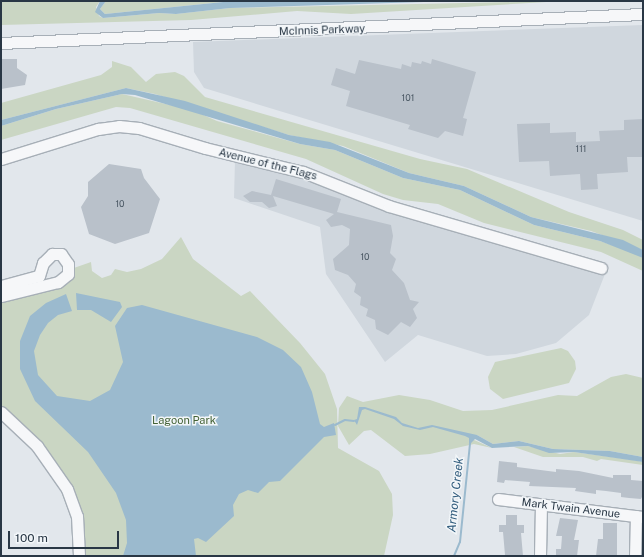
<!DOCTYPE html>
<html>
<head>
<meta charset="utf-8">
<style>
	body { margin:0 }
	#map { position:relative; width:644px; height:557px; overflow:hidden; background:#e2e7ec; font-family:"Public Sans",sans-serif }
	div>[style] { position:absolute }
	.built>* { inset:0; background:#d0d7de }
	.green>* { inset:0; background:#cad6c3 }
	.water>* { inset:0; background:#9bbace }
	.stream>* { height:2px; margin:-1px; padding:0 1px; transform-origin:1px; border-radius:1px; background:#9bbace }
	.building>* { inset:0; background:#b9c1ca }
	.roads { filter:drop-shadow(1px 0 #a7afb7) drop-shadow(-1px 0 #a7afb7) drop-shadow(0 1px #a7afb7) drop-shadow(0 -1px #a7afb7) }
	.minor>* { height:11px; margin:-5.5px; padding:0 5.5px; transform-origin:5.5px; border-radius:5.5px; background:#f6f7f9 }
	span { translate:-50% -50%; white-space:nowrap; text-align:center; line-height:1.15; -webkit-text-stroke:3px #f2f6f9; paint-order:stroke }
	.number-label { font-size:9px; color:#4d5a66 }
	.number-label span { -webkit-text-stroke-width:0 }
	.street-label { font-size:11px; color:#293745 }
	.park-label { font-size:11px; color:#436235 }
	.water-label { font-size:12px; color:#305b7c; font-style:italic }
	.frame { position:absolute; inset:0; border:2px solid #293745; pointer-events:none }
	.scale { position:absolute; left:8px; top:531px; width:111px; height:18px; box-sizing:border-box; border:2px solid #293745; border-top:0; padding-left:5px; font-size:12px; line-height:14px; white-space:nowrap; color:#293745; -webkit-text-stroke:3px #f2f6f9; paint-order:stroke }
</style>
</head>
<body>
<div id="map">
	<div class="built">
		<i style="clip-path:polygon(643px 25px,643px 221px,204px 88px,194px 72px,193px 42px)"></i>
		<i style="clip-path:polygon(235px 160px,306px 178px,384px 210px,605px 274px,589px 315px,556px 343px,516px 354px,487px 356px,418px 335px,385px 362px,326px 274px,320px 227px,234px 198px)"></i>
	</div>
	<div class="green">
		<i style="clip-path:polygon(1px 1px,100px 1px,96px 7px,99px 16px,103px 18px,159px 13px,176px 14px,230px 8px,563px 1px,351px 14px,297px 11px,191px 20px,1px 25px)"></i>
		<i style="clip-path:polygon(106px 1px,309px 1px,223px 2px,105px 14px,100px 9px)"></i>
		<i style="clip-path:polygon(112px 61px,131px 67px,146px 82px,156px 74px,175px 72px,184px 76px,205px 97px,420px 159px,467px 169px,569px 212px,623px 230px,643px 240px,643px 250px,591px 231px,531px 217px,464px 186px,409px 173px,343px 146px,289px 135px,155px 94px,126px 88px,1px 120px,1px 103px,101px 75px,112px 67px)"></i>
		<i style="clip-path:polygon(122px 94px,192px 110px,217px 121px,300px 144px,335px 150px,403px 178px,460px 190px,534px 225px,600px 241px,637px 254px,643px 258px,643px 271px,601px 252px,484px 223px,438px 204px,403px 200px,383px 194px,306px 159px,130px 108px,116px 107px,1px 140px,1px 126px,56px 109px)"></i>
		<i style="clip-path:polygon(181px 237px,193px 259px,241px 296px,250px 291px,300px 343px,325px 374px,337px 409px,338px 448px,379px 471px,392px 494px,393px 515px,384px 556px,79px 556px,67px 489px,1px 412px,1px 296px,58px 282px,71px 269px,91px 262px,92px 271px,102px 278px,111px 275px,115px 269px,127px 272px,141px 269px,162px 259px)"></i>
		<i style="clip-path:polygon(561px 348px,568px 351px,575px 361px,576px 369px,569px 383px,503px 399px,490px 389px,488px 377px,495px 362px)"></i>
		<i style="clip-path:polygon(626px 374px,643px 378px,643px 457px,610px 451px,553px 449px,519px 441px,493px 444px,477px 435px,472px 439px,492px 448px,474px 444px,430px 454px,405px 456px,371px 430px,364px 431px,349px 445px,338px 426px,339px 408px,347px 396px,363px 402px,399px 395px,430px 400px,463px 411px,492px 410px,558px 395px,577px 396px,611px 377px)"></i>
		<i style="clip-path:polygon(528px 446px,560px 454px,574px 452px,633px 460px,643px 462px,643px 465px,601px 459px,597px 461px,583px 457px,543px 457px,514px 447px)"></i>
	</div>
	<div class="water">
		<i style="clip-path:polygon(100px 1px,106px 1px,100px 9px,105px 14px,223px 2px,456px 1px,230px 8px,176px 14px,159px 13px,103px 18px,95px 12px)"></i>
		<i style="clip-path:polygon(126px 88px,185px 101px,289px 135px,330px 142px,409px 173px,464px 186px,531px 217px,623px 240px,643px 250px,643px 258px,600px 241px,534px 225px,460px 190px,403px 178px,335px 150px,300px 144px,135px 95px,122px 94px,56px 109px,1px 126px,1px 120px)"></i>
		<i style="clip-path:polygon(76px 293px,120px 302px,122px 307px,111px 322px,91px 310px,77px 310px)"></i>
		<i style="clip-path:polygon(66px 294px,72px 311px,58px 315px,48px 323px,40px 335px,34px 351px,38px 375px,57px 396px,90px 401px,110px 390px,123px 362px,115px 326px,127px 308px,142px 305px,257px 337px,283px 350px,301px 367px,312px 392px,320px 424px,324px 427px,334px 423px,336px 435px,324px 437px,280px 481px,269px 482px,258px 493px,248px 490px,239px 494px,233px 505px,234px 516px,206px 542px,198px 538px,194px 539px,196px 556px,123px 556px,127px 543px,126px 520px,116px 493px,88px 452px,35px 401px,20px 369px,20px 341px,30px 316px,46px 303px)"></i>
		<i style="clip-path:polygon(359px 407px,365px 407px,396px 417px,402px 423px,418px 428px,432px 425px,477px 435px,493px 444px,519px 441px,553px 449px,610px 451px,643px 457px,643px 462px,574px 452px,549px 453px,528px 446px,492px 448px,475px 439px,469px 445px,469px 438px,465px 436px,433px 427px,420px 430px,403px 426px,394px 419px,365px 409px,362px 410px,357px 425px,354px 420px,357px 419px)"></i>
	</div>
	<div class="stream">
		<i style="left:335px;top:425px;width:11px;rotate:-27deg"></i>
		<i style="left:345px;top:420px;width:9px;rotate:6deg"></i>
		<i style="left:454px;top:556px;width:15px;rotate:-67deg"></i>
		<i style="left:460px;top:542px;width:100px;rotate:-84.2deg"></i>
	</div>
	<div class="building">
		<i style="clip-path:polygon(1px 59px,17px 59px,17px 68px,27px 75px,25px 85px,1px 89px)"></i>
		<i style="clip-path:polygon(432px 59px,476px 72px,463px 118px,467px 119px,463px 136px,445px 131px,438px 138px,408px 129px,410px 125px,346px 106px,350px 91px,331px 85px,336px 68px,355px 74px,359px 60px,401px 69px,402px 64px,411px 67px,412px 62px,421px 64px,422px 61px,431px 64px)"></i>
		<i style="clip-path:polygon(643px 119px,643px 157px,627px 157px,628px 172px,597px 174px,598px 189px,581px 190px,580px 174px,550px 176px,549px 161px,519px 162px,517px 124px,550px 123px,550px 133px,576px 132px,576px 142px,600px 141px,599px 131px,624px 130px,624px 120px)"></i>
		<i style="clip-path:polygon(109px 164px,141px 169px,144px 178px,160px 199px,149px 233px,115px 244px,89px 234px,81px 207px,88px 196px,88px 182px)"></i>
		<i style="clip-path:polygon(276px 179px,341px 199px,337px 212px,391px 225px,393px 236px,390px 253px,396px 259px,392px 270px,404px 283px,410px 300px,419px 302px,413px 309px,417px 318px,410px 327px,401px 322px,388px 335px,376px 329px,375px 320px,366px 316px,368px 309px,360px 305px,361px 297px,354px 292px,356px 284px,348px 275px,335px 270px,333px 259px,349px 245px,350px 229px,342px 225px,331px 227px,326px 220px,334px 214px,273px 196px,277px 206px,269px 208px,262px 202px,250px 202px,243px 196px,252px 191px,271px 195px)"></i>
		<i style="clip-path:polygon(499px 461px,517px 463px,517px 467px,556px 472px,556px 469px,579px 471px,613px 478px,613px 475px,631px 475px,631px 480px,643px 481px,643px 495px,641px 499px,629px 498px,621px 497px,621px 493px,606px 491px,596px 490px,596px 494px,575px 491px,576px 488px,529px 486px,530px 482px,505px 480px,504px 483px,497px 482px)"></i>
		<i style="clip-path:polygon(506px 515px,517px 515px,517px 525px,524px 525px,524px 533px,521px 533px,523px 556px,505px 555px,503px 532px,499px 532px,499px 525px,506px 525px)"></i>
		<i style="clip-path:polygon(560px 518px,578px 520px,574px 540px,579px 540px,577px 556px,556px 556px,556px 549px,561px 549px,562px 536px,556px 536px)"></i>
		<i style="clip-path:polygon(603px 523px,617px 523px,617px 556px,596px 556px,598px 539px,603px 539px)"></i>
	</div>
	<div class="roads">
		<div class="minor">
			<i style="left:1px;top:43px;width:643px;rotate:-2.59deg"></i>
			<i style="left:1px;top:159px;width:102px;rotate:-17.2deg"></i>
			<i style="left:98px;top:129px;width:21px;rotate:-8deg"></i>
			<i style="left:119px;top:126px;width:20px;rotate:6deg"></i>
			<i style="left:139px;top:128px;width:69px;rotate:16.9deg"></i>
			<i style="left:205px;top:148px;width:101px;rotate:13.8deg"></i>
			<i style="left:303px;top:172px;width:92px;rotate:21.6deg"></i>
			<i style="left:389px;top:206px;width:221px;rotate:16.3deg"></i>
			<i style="left:1px;top:286px;width:39px;rotate:-15deg"></i>
			<i style="left:39px;top:276px;width:14px;rotate:-73deg"></i>
			<i style="left:43px;top:263px;width:13px;rotate:-45deg"></i>
			<i style="left:52px;top:254px;width:9px"></i>
			<i style="left:61px;top:254px;width:12px;rotate:55deg"></i>
			<i style="left:68px;top:264px;width:10px;rotate:90deg"></i>
			<i style="left:68px;top:274px;width:13px;rotate:141deg"></i>
			<i style="left:58px;top:282px;width:59px;rotate:166.2deg"></i>
			<i style="left:1px;top:412px;width:50px;rotate:43.4deg"></i>
			<i style="left:37px;top:446px;width:52px;rotate:55.1deg"></i>
			<i style="left:67px;top:489px;width:29px;rotate:70deg"></i>
			<i style="left:77px;top:516px;width:40px;rotate:87.1deg"></i>
			<i style="left:498px;top:499px;width:146px;rotate:7.1deg"></i>
			<i style="left:540px;top:556px;width:51px;rotate:-88.9deg"></i>
			<i style="left:635px;top:556px;width:40px;rotate:-88.6deg"></i>
		</div>
	</div>
	<div class="number-label">
		<span style="left:408px;top:98px">101</span>
		<span style="left:581px;top:149px">111</span>
		<span style="left:120px;top:204px">10</span>
		<span style="left:365px;top:257px">10</span>
	</div>
	<div class="street-label">
		<span style="left:322px;top:30px;rotate:-2deg">McInnis Parkway</span>
		<span style="left:268px;top:164px;rotate:14deg">Avenue of the Flags</span>
		<span style="left:571px;top:508px;rotate:7deg">Mark Twain Avenue</span>
	</div>
	<div class="park-label">
		<span style="left:184px;top:420px">Lagoon Park</span>
	</div>
	<div class="water-label">
		<span style="left:456px;top:495px;rotate:-84deg">Armory Creek</span>
	</div>
	<div class="frame"></div>
	<div class="scale">100 m</div>
</div>
</body>
</html>
